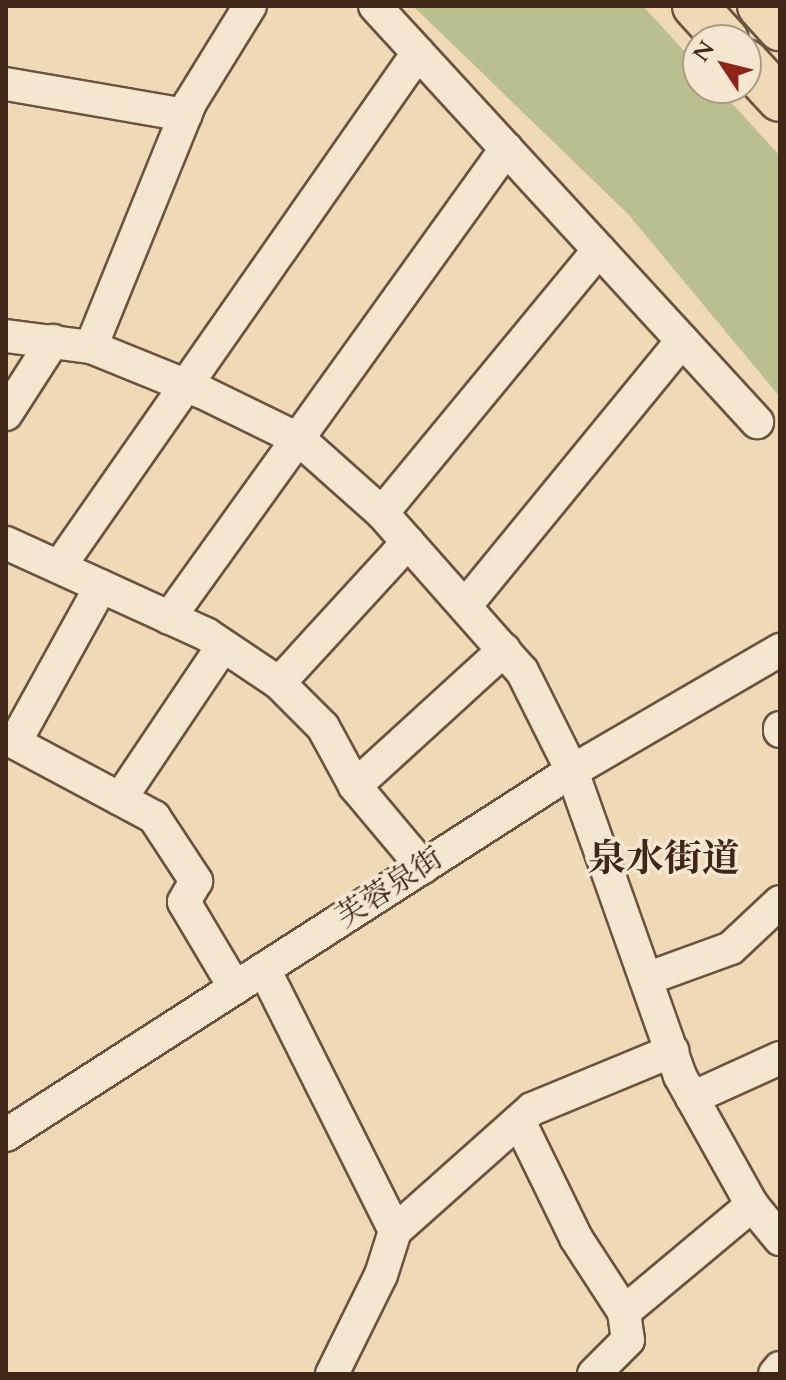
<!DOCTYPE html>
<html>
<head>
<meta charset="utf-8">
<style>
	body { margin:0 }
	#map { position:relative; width:786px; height:1380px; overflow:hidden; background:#efd9b7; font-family:Cardo,"Noto Serif SC",serif }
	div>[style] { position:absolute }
	.green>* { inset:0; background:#b9bf8e }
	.roads { filter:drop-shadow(2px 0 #6b533f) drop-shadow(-2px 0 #6b533f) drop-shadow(0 2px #6b533f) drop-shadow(0 -2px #6b533f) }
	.minor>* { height:32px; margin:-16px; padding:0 16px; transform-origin:16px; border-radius:16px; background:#f5e6d0 }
	.highway>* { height:44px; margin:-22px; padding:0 22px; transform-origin:22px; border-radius:22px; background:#efd9b7 }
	span { translate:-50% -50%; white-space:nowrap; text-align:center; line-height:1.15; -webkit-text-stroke:7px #f5e6d0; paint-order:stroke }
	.street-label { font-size:30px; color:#3f2617 }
	.district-label { font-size:38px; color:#3f2617; font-weight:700 }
	.frame { position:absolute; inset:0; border:8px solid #3f2617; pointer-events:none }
	.north { position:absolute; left:682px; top:24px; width:80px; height:80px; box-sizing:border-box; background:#f5e6d0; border:2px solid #ac9986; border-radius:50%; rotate:305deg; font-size:22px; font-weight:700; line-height:32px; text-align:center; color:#3f2617 }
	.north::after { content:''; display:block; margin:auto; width:28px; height:36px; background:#8f2418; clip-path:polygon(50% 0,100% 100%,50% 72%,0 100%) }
</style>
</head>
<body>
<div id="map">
	<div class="green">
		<i style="clip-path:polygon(413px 6px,643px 6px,698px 66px,698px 88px,718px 88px,780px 156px,780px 397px,628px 214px)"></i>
	</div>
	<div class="roads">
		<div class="minor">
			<i style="left:375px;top:6px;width:565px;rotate:47.44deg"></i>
			<i style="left:6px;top:84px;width:182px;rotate:9.8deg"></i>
			<i style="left:6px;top:336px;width:86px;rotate:7.4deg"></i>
			<i style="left:91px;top:347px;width:120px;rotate:22.1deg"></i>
			<i style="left:202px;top:392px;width:109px;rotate:26.1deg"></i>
			<i style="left:300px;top:440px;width:110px;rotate:41.7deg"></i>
			<i style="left:382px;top:513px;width:211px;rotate:48.5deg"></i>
			<i style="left:522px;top:671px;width:112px;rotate:63.4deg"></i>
			<i style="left:572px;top:771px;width:324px;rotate:70.5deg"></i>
			<i style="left:680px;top:1076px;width:148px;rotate:60.8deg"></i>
			<i style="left:752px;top:1205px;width:44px;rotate:50.5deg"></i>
			<i style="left:91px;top:347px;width:263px;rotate:-67.9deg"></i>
			<i style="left:190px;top:103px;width:114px;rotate:-58.3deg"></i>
			<i style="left:6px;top:414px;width:87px;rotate:-57.2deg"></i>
			<i style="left:382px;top:513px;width:341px;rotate:-50.5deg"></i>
			<i style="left:6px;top:543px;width:220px;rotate:24.5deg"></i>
			<i style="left:206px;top:634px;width:88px;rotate:33.9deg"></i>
			<i style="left:279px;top:683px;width:62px;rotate:45deg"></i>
			<i style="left:323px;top:727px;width:67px;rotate:61.5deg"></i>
			<i style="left:355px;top:786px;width:106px;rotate:50deg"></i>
			<i style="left:59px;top:567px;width:627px;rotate:-55.07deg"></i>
			<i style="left:465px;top:606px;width:343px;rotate:-50.7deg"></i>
			<i style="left:169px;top:618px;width:578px;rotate:-54.3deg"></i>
			<i style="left:279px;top:683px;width:191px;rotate:-47.5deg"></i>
			<i style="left:780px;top:728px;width:3px;rotate:90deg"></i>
			<i style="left:6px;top:738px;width:168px;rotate:28.1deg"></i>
			<i style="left:154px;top:817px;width:77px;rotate:56.7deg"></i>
			<i style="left:196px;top:881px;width:24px;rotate:120deg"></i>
			<i style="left:184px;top:902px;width:100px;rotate:59.3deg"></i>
			<i style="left:15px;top:742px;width:178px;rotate:-61.1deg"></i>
			<i style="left:355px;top:786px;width:202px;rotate:-42.4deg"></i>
			<i style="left:120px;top:799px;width:184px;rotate:-56.1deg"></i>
			<i style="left:264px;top:969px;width:293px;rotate:63.4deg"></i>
			<i style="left:646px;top:979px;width:90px;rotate:-20deg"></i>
			<i style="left:731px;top:948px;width:67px;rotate:-43.2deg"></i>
			<i style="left:692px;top:1098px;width:97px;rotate:-24.4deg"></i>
			<i style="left:519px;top:1121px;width:130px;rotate:64deg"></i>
			<i style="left:576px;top:1238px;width:88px;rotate:57deg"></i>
			<i style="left:624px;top:1312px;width:28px;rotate:82deg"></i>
			<i style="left:628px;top:1340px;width:48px;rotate:135deg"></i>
			<i style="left:6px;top:1135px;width:673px;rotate:-32.75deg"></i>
			<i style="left:572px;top:771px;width:241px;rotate:-30.2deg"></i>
			<i style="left:624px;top:1312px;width:167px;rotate:-39.9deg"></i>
			<i style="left:332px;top:1374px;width:110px;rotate:-63.7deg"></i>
			<i style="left:381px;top:1275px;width:46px;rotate:-72.3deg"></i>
			<i style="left:395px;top:1231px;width:183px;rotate:-41.7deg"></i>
			<i style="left:532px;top:1109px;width:152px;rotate:-22.5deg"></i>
			<i style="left:775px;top:1374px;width:8px;rotate:-50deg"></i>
		</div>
		<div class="highway">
			<i style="left:695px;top:6px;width:46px;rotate:47.6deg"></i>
			<i style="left:760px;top:6px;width:30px;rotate:48deg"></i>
			<i style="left:746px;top:62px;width:50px;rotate:47.4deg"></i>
		</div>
	</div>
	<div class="street-label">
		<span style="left:390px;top:888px;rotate:-33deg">芙蓉泉街</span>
	</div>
	<div class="district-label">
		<span style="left:664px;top:860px">泉水街道</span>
	</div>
	<div class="frame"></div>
	<div class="north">N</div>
</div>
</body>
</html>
